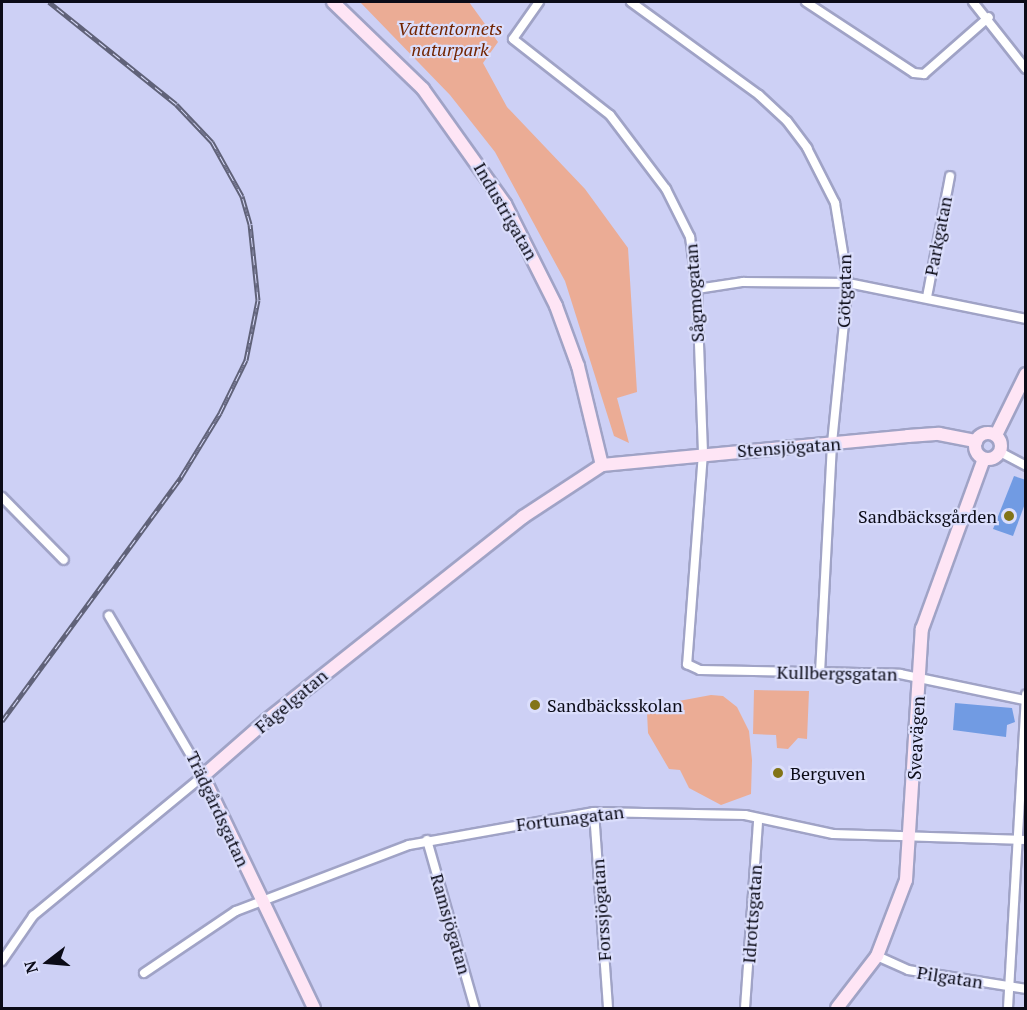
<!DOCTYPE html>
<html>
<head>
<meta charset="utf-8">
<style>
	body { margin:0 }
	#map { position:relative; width:1027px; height:1010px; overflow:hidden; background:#cdd0f5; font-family:"PT Serif",serif }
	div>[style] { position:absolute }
	.green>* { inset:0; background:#ebac95 }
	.building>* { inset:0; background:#719be3 }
	.roads { filter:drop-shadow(2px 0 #a0a3c6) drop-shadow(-2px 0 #a0a3c6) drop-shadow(0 2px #a0a3c6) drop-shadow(0 -2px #a0a3c6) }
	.street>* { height:8px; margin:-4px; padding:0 4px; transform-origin:4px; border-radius:4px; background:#fff }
	.secondary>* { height:12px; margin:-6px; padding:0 6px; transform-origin:6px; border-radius:6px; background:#fee5f5 }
	.secondary>.ring { margin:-6px; padding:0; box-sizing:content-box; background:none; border:12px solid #fee5f5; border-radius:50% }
	.rail>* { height:5px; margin-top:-2.5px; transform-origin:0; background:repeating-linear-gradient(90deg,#dbdefc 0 9px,#606279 0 18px); box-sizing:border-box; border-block:2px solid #606279 }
	.dots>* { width:16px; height:16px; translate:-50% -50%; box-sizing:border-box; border:3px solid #dbdefc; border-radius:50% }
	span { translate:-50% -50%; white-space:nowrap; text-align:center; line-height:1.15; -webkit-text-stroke:4.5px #dbdefc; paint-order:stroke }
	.park-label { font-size:18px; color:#722400; font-style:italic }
	.street-label { font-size:18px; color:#0b0b17 }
	.poi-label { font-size:18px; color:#0b0b17 }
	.right { translate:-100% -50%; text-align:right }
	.left { translate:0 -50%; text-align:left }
	.frame { position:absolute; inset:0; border:3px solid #0b0b17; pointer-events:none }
	.north { position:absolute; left:18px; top:932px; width:60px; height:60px; -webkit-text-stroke:4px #dbdefc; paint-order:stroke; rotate:254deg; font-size:16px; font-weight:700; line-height:24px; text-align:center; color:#0b0b17 }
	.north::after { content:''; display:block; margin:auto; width:21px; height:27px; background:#0b0b17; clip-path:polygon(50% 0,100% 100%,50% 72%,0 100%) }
</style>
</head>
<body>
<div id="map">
	<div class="green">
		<i style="clip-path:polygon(360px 2px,469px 2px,498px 42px,483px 63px,507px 107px,585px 189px,628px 248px,637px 392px,617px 398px,629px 443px,614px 436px,565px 281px,495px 152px,450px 95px)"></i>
		<i style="clip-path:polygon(754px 690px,809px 691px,807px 739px,798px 738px,788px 749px,777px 748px,776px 735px,753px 734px)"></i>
		<i style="clip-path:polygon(711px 695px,723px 696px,737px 707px,749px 731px,752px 760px,751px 794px,721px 805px,689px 788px,680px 770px,669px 769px,648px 733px,647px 712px,657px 705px)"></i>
	</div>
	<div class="building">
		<i style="clip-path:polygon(1014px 476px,1026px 480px,1026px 501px,1013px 536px,993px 529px)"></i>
		<i style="clip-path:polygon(955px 703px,1012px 708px,1015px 722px,1007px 725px,1006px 737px,953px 730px)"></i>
	</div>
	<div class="roads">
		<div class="street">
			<i style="left:539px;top:2px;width:45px;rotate:125.1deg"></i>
			<i style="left:513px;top:39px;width:123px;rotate:38.1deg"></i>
			<i style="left:610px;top:115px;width:93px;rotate:52.9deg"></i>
			<i style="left:666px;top:189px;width:54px;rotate:63.4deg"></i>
			<i style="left:690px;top:237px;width:52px;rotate:82.3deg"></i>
			<i style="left:697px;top:289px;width:164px;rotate:87.9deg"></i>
			<i style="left:703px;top:453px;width:212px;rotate:94.3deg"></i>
			<i style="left:687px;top:664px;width:14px;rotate:25deg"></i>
			<i style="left:700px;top:670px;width:200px;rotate:1.1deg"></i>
			<i style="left:900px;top:674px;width:127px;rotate:11.8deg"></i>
			<i style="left:631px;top:2px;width:158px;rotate:36deg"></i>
			<i style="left:759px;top:95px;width:38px;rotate:43deg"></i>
			<i style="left:787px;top:121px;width:34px;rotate:53deg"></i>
			<i style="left:807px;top:148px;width:62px;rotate:63deg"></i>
			<i style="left:835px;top:203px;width:81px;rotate:80.8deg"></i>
			<i style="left:848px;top:283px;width:162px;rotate:95.7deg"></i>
			<i style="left:832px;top:444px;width:228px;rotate:93deg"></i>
			<i style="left:806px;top:2px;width:129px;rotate:33.3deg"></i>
			<i style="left:914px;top:73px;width:10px;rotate:6deg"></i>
			<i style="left:924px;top:74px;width:86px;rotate:-41.2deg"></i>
			<i style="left:973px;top:2px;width:85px;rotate:51.7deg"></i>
			<i style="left:697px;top:289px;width:47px;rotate:-8.7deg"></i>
			<i style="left:743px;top:282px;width:105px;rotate:0.5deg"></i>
			<i style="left:848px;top:283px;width:182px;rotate:11.4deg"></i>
			<i style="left:927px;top:297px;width:123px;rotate:-79.2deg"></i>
			<i style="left:1000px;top:452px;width:30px;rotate:28deg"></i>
			<i style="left:2px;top:497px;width:88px;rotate:45.5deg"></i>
			<i style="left:594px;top:812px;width:196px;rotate:85.9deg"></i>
			<i style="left:427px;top:840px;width:175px;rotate:74.1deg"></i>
			<i style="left:877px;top:956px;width:34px;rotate:24deg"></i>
			<i style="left:908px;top:970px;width:120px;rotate:9.1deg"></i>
			<i style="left:2px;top:961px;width:55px;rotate:-55.4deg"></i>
			<i style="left:33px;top:916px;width:220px;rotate:-39.5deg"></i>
			<i style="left:203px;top:776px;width:186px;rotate:-120.4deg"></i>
			<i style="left:144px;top:973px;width:111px;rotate:-34deg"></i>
			<i style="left:236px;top:911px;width:185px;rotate:-20.9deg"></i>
			<i style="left:409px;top:845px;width:188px;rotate:-10.1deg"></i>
			<i style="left:594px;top:812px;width:151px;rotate:1.1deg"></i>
			<i style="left:745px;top:815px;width:90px;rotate:12.2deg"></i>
			<i style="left:833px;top:834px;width:193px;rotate:1.8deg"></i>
			<i style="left:745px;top:1008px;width:188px;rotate:-86deg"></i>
			<i style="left:1008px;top:1008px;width:314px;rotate:-86.7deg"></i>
		</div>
		<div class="secondary">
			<i style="left:333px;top:2px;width:125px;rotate:44deg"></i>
			<i style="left:423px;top:89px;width:141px;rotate:54.5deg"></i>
			<i style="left:505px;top:204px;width:114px;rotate:63.4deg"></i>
			<i style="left:556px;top:306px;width:64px;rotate:69.9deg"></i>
			<i style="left:578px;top:366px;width:102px;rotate:76.4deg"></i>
			<i class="ring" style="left:975px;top:433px;width:14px;height:14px"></i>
			<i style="left:996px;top:435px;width:68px;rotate:-63.8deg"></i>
			<i style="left:314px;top:1008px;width:257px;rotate:-115.6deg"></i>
			<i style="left:203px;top:776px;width:85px;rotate:-41.2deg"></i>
			<i style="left:267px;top:720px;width:327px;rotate:-38.4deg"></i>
			<i style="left:523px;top:517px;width:95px;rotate:-33.4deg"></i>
			<i style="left:602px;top:465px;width:307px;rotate:-5.4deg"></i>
			<i style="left:908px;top:436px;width:31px;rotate:-4deg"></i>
			<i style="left:939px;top:434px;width:38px;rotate:11deg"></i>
			<i style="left:837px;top:1008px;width:66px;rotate:-52.4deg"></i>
			<i style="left:877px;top:956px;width:81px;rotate:-69.1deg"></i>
			<i style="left:906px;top:880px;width:252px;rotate:-86.4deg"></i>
			<i style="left:922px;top:629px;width:181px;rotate:-70deg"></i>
		</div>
	</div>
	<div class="rail">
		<i style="left:2px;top:721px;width:303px;rotate:-53.7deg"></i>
		<i style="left:181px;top:477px;width:75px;rotate:-58.6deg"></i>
		<i style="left:220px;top:413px;width:59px;rotate:-63.9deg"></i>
		<i style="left:246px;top:360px;width:61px;rotate:-78.7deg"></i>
		<i style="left:258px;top:300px;width:76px;rotate:-96deg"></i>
		<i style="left:250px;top:224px;width:29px;rotate:-106deg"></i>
		<i style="left:242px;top:196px;width:62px;rotate:-119.1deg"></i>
		<i style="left:212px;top:142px;width:52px;rotate:-133.5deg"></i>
		<i style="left:176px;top:104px;width:163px;rotate:-141.2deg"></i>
	</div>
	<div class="dots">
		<i style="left:1009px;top:516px;background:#827417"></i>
		<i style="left:535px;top:705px;background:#827417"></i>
		<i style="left:778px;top:773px;background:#827417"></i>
	</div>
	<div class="park-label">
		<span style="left:450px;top:39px">Vattentornets<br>naturpark</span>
	</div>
	<div class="street-label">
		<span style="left:506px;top:211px;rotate:60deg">Industrigatan</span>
		<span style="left:938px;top:236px;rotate:-79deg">Parkgatan</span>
		<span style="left:844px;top:291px;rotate:-89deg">Götgatan</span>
		<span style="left:694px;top:293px;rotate:-94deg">Sågmogatan</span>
		<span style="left:789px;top:447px;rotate:-4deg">Stensjögatan</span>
		<span style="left:837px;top:673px;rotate:1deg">Kullbergsgatan</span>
		<span style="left:291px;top:701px;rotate:-40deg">Fågelgatan</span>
		<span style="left:916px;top:738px;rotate:-87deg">Sveavägen</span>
		<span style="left:218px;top:809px;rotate:65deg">Trädgårdsgatan</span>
		<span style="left:570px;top:818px;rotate:-7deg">Fortunagatan</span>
		<span style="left:601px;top:910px;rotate:-94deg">Forssjögatan</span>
		<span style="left:752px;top:914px;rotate:-86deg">Idrottsgatan</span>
		<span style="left:451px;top:924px;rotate:74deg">Ramsjögatan</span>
		<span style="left:950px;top:977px;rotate:9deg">Pilgatan</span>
	</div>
	<div class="poi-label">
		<span class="right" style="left:997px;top:516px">Sandbäcksgården</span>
		<span class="left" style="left:547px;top:705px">Sandbäcksskolan</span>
		<span class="left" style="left:790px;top:773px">Berguven</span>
	</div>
	<div class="frame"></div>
	<div class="north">N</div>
</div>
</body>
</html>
